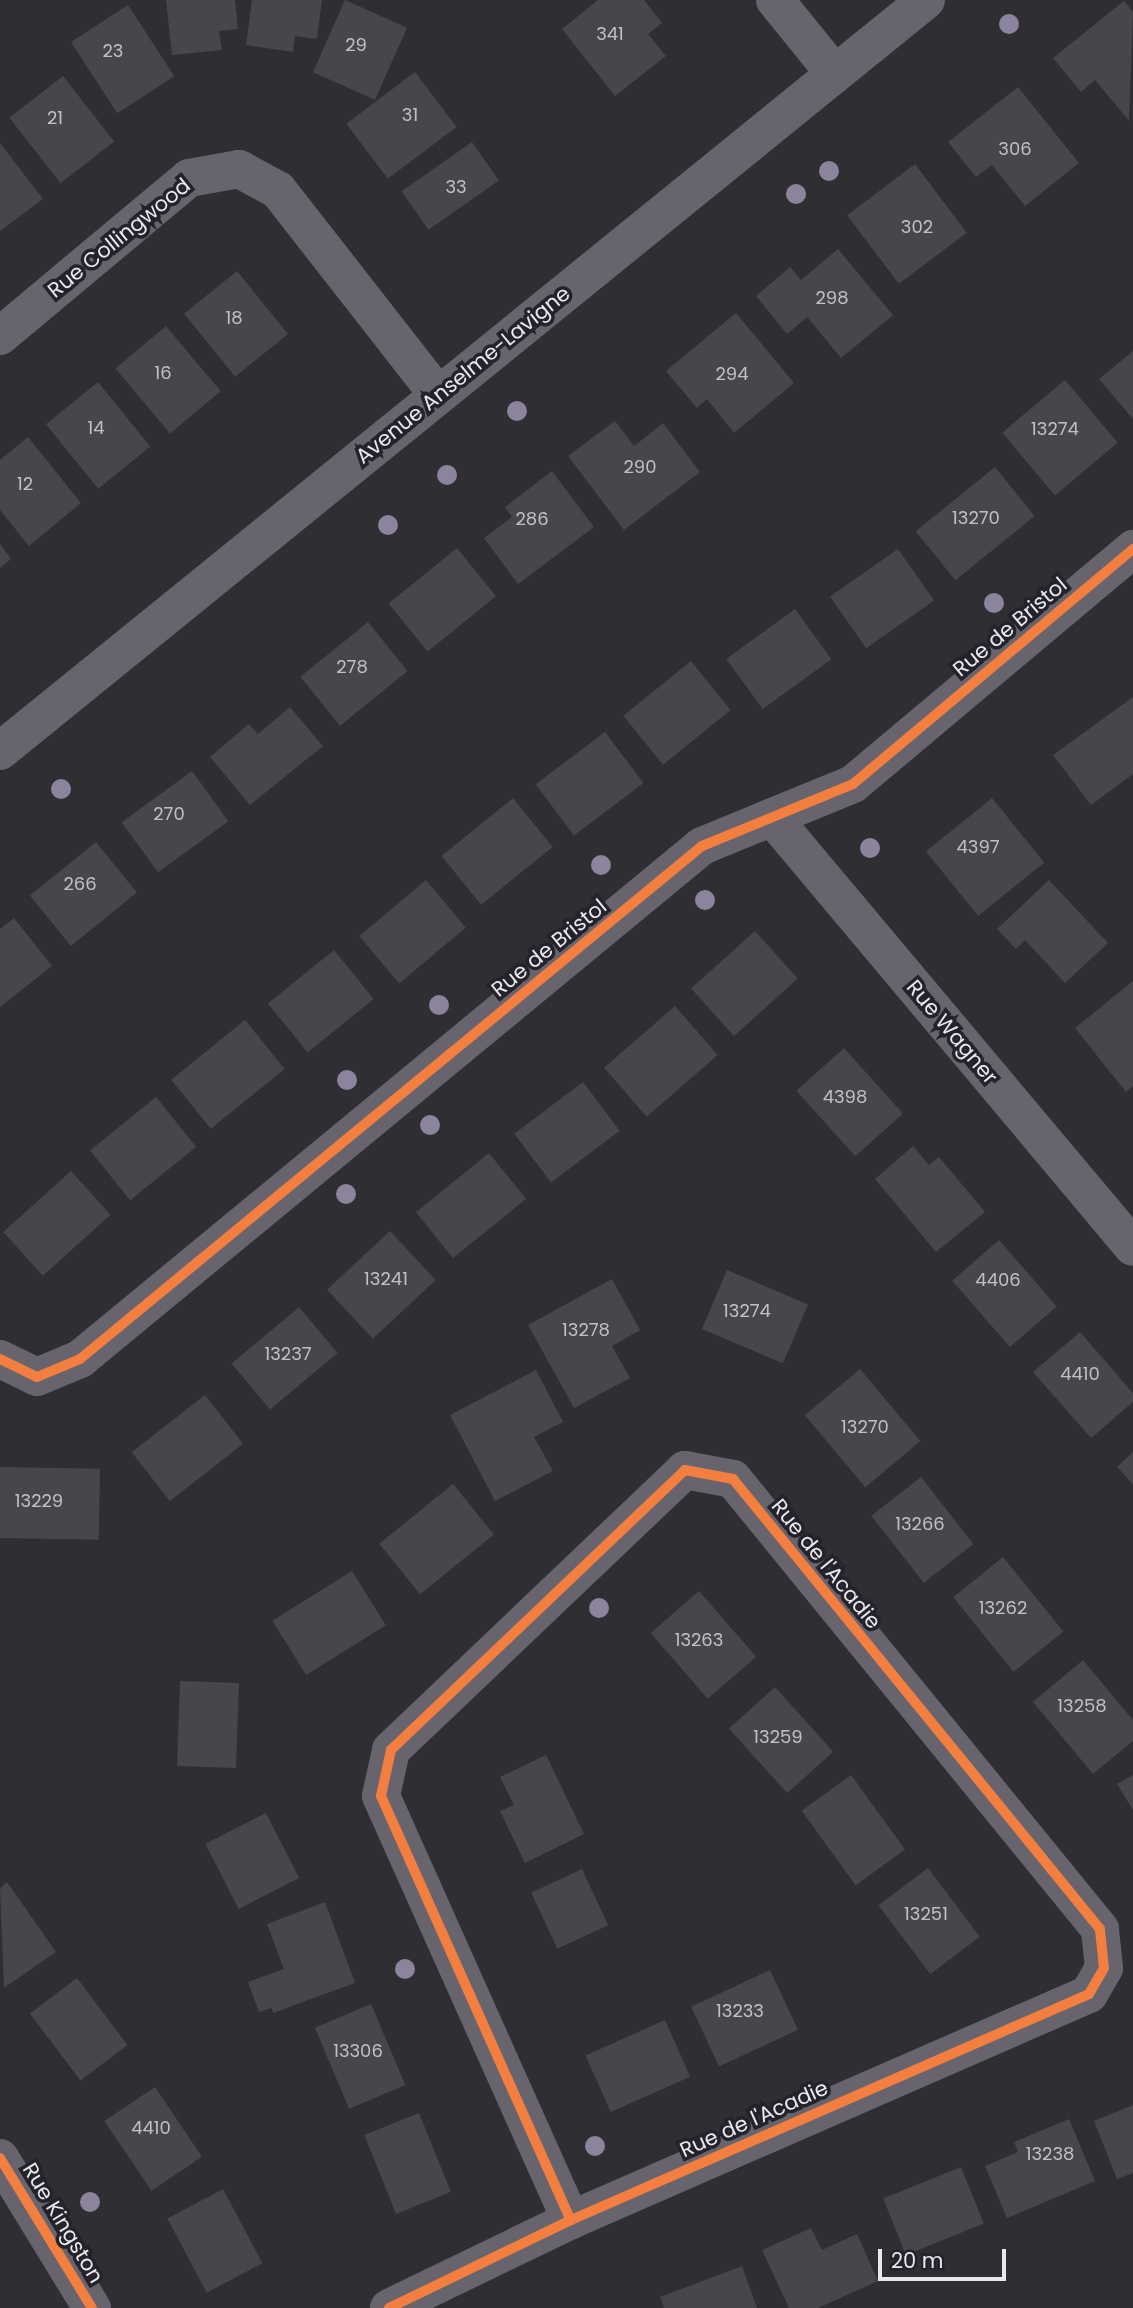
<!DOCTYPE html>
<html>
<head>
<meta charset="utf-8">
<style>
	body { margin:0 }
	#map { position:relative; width:1133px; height:2308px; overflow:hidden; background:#2f2e32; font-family:Poppins,sans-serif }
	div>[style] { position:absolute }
	.building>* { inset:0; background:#48464a; transform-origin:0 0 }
	.minor>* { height:38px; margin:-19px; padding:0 19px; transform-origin:19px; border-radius:19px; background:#67646e }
	.cycleway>* { height:10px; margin:-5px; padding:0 5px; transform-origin:5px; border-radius:5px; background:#f27e40 }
	.trees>* { width:20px; height:20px; margin:-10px; border-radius:50%; background:#8b849c }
	span { translate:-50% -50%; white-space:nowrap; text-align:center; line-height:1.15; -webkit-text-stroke:7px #24222a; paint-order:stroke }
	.number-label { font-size:18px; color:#c1c0c5 }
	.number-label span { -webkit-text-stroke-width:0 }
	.street-label { font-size:21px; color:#e9e8ee }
	.scale { position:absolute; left:878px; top:2249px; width:128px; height:32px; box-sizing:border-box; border:4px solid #e9e8ee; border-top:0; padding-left:9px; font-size:21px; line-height:24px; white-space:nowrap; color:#e9e8ee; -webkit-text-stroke:5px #24222a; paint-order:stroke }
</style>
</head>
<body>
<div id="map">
	<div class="building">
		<i style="clip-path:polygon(166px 0,235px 0,238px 29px,219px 31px,222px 50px,172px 55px)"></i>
		<i style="clip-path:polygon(252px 0,322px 0,317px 39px,295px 36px,293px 52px,246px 45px)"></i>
		<i style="left:345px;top:0;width:68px;height:79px;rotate:24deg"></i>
		<i style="clip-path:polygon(598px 0,644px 0,662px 23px,648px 34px,666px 56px,615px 96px,562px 29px)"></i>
		<i style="clip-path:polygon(1124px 1px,1133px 12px,1129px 121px,1095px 80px,1081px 92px,1053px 58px)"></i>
		<i style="left:128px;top:5px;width:85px;height:68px;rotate:57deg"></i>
		<i style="left:415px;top:72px;width:69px;height:86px;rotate:53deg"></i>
		<i style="left:63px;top:76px;width:83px;height:68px;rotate:52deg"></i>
		<i style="clip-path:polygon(1018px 87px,1079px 163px,1025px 206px,992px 165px,976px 177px,948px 142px)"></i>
		<i style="left:472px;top:142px;width:47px;height:86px;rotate:55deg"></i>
		<i style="clip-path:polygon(0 143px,43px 199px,0 231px)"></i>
		<i style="left:915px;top:164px;width:86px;height:85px;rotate:53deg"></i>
		<i style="clip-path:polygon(838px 249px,893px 315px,841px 358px,807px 317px,787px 334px,756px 296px,790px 267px,801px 280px)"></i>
		<i style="left:237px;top:271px;width:81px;height:68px;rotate:51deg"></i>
		<i style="clip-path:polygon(736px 313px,794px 383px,734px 433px,707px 399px,697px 408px,666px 371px)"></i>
		<i style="left:166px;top:326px;width:85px;height:66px;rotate:50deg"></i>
		<i style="clip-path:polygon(1133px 351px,1133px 419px,1099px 379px)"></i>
		<i style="left:1065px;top:380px;width:82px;height:82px;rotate:50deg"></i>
		<i style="left:98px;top:382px;width:83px;height:67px;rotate:51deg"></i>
		<i style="clip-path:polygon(615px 421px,634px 446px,663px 423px,700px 472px,624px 530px,568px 456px)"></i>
		<i style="clip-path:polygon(28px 437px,81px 503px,29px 546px,0 510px,0 460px)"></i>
		<i style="left:995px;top:467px;width:63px;height:102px;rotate:51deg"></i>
		<i style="clip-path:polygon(552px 471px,594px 527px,518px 584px,484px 538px,512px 517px,505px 507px)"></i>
		<i style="clip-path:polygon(0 544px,11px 559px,0 568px)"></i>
		<i style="left:457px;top:548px;width:62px;height:88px;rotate:51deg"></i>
		<i style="left:898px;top:549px;width:63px;height:83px;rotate:55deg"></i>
		<i style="left:795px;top:609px;width:62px;height:85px;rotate:54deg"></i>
		<i style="left:368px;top:622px;width:63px;height:87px;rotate:51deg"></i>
		<i style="left:691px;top:661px;width:63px;height:87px;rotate:51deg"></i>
		<i style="clip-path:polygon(1133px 697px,1133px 774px,1091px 805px,1053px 755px)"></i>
		<i style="clip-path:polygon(290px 707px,323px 746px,250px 805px,210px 757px,249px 724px,258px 734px)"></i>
		<i style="left:605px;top:732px;width:64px;height:87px;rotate:53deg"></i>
		<i style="left:192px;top:771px;width:62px;height:87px;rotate:54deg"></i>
		<i style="left:513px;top:798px;width:63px;height:92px;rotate:51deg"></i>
		<i style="left:992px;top:798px;width:83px;height:85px;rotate:51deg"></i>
		<i style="left:96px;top:842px;width:65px;height:85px;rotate:51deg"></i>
		<i style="left:426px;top:880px;width:62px;height:87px;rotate:50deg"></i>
		<i style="clip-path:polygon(1049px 880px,1108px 943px,1065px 983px,1025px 940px,1016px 949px,997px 929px)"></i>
		<i style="clip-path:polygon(14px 918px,52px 966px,0 1007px,0 929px)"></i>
		<i style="left:755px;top:931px;width:64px;height:86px;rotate:48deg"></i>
		<i style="left:334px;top:950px;width:63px;height:85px;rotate:51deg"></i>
		<i style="clip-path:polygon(1133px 981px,1133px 1086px,1126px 1092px,1075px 1028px)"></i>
		<i style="left:675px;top:1006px;width:65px;height:94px;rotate:49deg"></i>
		<i style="left:245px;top:1020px;width:63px;height:95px;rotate:51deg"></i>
		<i style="left:844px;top:1048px;width:88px;height:64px;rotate:48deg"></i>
		<i style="left:583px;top:1082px;width:61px;height:86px;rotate:53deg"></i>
		<i style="left:156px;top:1097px;width:64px;height:85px;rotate:51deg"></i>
		<i style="clip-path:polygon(913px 1146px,929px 1165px,939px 1157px,985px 1212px,936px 1252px,875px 1179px)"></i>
		<i style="left:489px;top:1153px;width:59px;height:94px;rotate:51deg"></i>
		<i style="left:71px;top:1171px;width:59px;height:91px;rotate:48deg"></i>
		<i style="left:390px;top:1231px;width:67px;height:86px;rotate:47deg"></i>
		<i style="left:999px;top:1240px;width:88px;height:62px;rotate:49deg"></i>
		<i style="left:727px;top:1270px;width:88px;height:64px;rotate:23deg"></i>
		<i style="clip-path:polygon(612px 1279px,640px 1330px,612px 1346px,630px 1378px,574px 1408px,528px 1325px)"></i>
		<i style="left:299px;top:1307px;width:60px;height:88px;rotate:50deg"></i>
		<i style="clip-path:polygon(1080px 1332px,1133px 1393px,1133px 1402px,1091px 1438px,1033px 1372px)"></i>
		<i style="left:860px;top:1369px;width:94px;height:72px;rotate:50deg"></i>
		<i style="clip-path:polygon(536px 1370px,563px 1422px,534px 1437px,553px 1471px,495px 1501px,450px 1415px)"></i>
		<i style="left:205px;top:1395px;width:62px;height:93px;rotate:52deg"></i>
		<i style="clip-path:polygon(1133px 1452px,1133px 1484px,1117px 1467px)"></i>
		<i style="left:0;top:1467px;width:100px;height:71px;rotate:1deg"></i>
		<i style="left:921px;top:1477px;width:85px;height:63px;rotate:52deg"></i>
		<i style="left:453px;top:1484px;width:65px;height:95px;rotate:51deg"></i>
		<i style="left:1003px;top:1557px;width:96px;height:64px;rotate:51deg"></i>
		<i style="left:352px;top:1571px;width:64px;height:94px;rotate:58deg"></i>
		<i style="left:699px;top:1591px;width:87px;height:64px;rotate:49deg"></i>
		<i style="clip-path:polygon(1083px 1660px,1133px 1720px,1133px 1741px,1093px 1774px,1033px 1702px)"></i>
		<i style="left:180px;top:1681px;width:59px;height:85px;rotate:2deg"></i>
		<i style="left:775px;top:1687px;width:87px;height:62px;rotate:48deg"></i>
		<i style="clip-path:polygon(546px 1755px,584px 1834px,525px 1863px,500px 1811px,514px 1805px,500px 1777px)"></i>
		<i style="left:851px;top:1775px;width:92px;height:61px;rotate:54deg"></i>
		<i style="clip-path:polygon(1133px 1775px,1133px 1810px,1117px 1784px)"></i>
		<i style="left:266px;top:1813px;width:73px;height:68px;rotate:63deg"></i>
		<i style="left:928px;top:1868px;width:86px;height:62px;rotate:53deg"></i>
		<i style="left:582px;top:1869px;width:62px;height:56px;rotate:65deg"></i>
		<i style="clip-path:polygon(7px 1882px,56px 1952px,4px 1988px,0 1888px)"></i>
		<i style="clip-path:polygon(325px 1902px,355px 1983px,273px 2013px,272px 2008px,259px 2012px,248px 1982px,284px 1969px,267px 1924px)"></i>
		<i style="left:770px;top:1970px;width:66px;height:87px;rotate:65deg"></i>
		<i style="left:77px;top:1978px;width:84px;height:59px;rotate:53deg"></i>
		<i style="left:371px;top:2004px;width:88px;height:61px;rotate:67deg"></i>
		<i style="left:665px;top:2020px;width:62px;height:87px;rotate:66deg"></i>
		<i style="left:155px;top:2087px;width:84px;height:61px;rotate:56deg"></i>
		<i style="clip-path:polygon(1133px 2105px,1133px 2173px,1117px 2179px,1094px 2121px)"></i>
		<i style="left:419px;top:2113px;width:85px;height:59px;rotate:68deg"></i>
		<i style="clip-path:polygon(1069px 2119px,1095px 2181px,1007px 2218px,985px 2166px,1018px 2152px,1014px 2142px)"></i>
		<i style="left:961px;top:2167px;width:61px;height:84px;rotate:68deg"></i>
		<i style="left:223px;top:2189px;width:84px;height:63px;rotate:62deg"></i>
		<i style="clip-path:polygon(811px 2228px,822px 2250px,857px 2234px,878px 2281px,818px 2308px,789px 2308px,762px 2250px)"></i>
		<i style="clip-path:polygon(742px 2266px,757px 2308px,664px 2308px,660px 2297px)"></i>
	</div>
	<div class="minor">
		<i style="left:775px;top:0;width:95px;rotate:51deg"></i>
		<i style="left:0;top:336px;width:246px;rotate:-39.9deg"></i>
		<i style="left:189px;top:178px;width:51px;rotate:-10.2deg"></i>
		<i style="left:239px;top:169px;width:44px;rotate:28.3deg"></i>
		<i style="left:278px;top:190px;width:260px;rotate:52deg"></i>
		<i style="left:0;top:751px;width:1192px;rotate:-39.04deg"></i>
		<i style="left:772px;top:817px;width:561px;rotate:49.99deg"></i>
		<i style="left:0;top:1359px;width:41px;rotate:25.9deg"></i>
		<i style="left:37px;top:1377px;width:47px;rotate:-22.7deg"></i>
		<i style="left:80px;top:1359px;width:806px;rotate:-39.51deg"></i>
		<i style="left:702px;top:846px;width:163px;rotate:-22.3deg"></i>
		<i style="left:853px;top:784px;width:366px;rotate:-40deg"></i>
		<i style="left:0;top:2158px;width:176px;rotate:58.5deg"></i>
		<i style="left:389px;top:2308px;width:202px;rotate:-25.8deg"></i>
		<i style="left:571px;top:2220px;width:565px;rotate:-23.57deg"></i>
		<i style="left:1089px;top:1994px;width:30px;rotate:-60deg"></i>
		<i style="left:1104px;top:1968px;width:39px;rotate:-96deg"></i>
		<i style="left:1100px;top:1929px;width:581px;rotate:-129.2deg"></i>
		<i style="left:733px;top:1479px;width:49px;rotate:-169.4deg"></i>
		<i style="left:685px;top:1470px;width:406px;rotate:136.4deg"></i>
		<i style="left:391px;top:1750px;width:47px;rotate:102.3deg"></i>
		<i style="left:381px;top:1796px;width:465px;rotate:65.9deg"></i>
	</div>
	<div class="cycleway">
		<i style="left:0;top:1359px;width:41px;rotate:25.9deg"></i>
		<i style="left:37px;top:1377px;width:47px;rotate:-22.7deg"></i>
		<i style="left:80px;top:1359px;width:806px;rotate:-39.51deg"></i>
		<i style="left:702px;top:846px;width:163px;rotate:-22.3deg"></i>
		<i style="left:853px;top:784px;width:366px;rotate:-40deg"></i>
		<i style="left:0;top:2158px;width:176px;rotate:58.5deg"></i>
		<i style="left:389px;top:2308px;width:202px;rotate:-25.8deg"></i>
		<i style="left:571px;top:2220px;width:565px;rotate:-23.57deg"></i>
		<i style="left:1089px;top:1994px;width:30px;rotate:-60deg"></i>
		<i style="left:1104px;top:1968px;width:39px;rotate:-96deg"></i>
		<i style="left:1100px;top:1929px;width:581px;rotate:-129.2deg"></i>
		<i style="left:733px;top:1479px;width:49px;rotate:-169.4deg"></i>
		<i style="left:685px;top:1470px;width:406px;rotate:136.4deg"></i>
		<i style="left:391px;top:1750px;width:47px;rotate:102.3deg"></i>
		<i style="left:381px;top:1796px;width:465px;rotate:65.9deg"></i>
	</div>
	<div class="trees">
		<i style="left:1009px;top:24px"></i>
		<i style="left:829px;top:171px"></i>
		<i style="left:796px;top:194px"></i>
		<i style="left:517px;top:411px"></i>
		<i style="left:447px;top:475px"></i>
		<i style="left:388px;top:525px"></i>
		<i style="left:994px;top:603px"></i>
		<i style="left:61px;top:789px"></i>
		<i style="left:870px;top:848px"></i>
		<i style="left:601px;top:865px"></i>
		<i style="left:705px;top:900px"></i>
		<i style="left:439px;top:1005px"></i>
		<i style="left:347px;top:1080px"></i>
		<i style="left:430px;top:1125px"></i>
		<i style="left:346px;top:1194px"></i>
		<i style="left:599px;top:1608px"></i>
		<i style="left:405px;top:1969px"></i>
		<i style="left:595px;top:2146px"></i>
		<i style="left:90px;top:2202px"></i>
	</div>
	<div class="number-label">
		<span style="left:610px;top:34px">341</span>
		<span style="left:356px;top:45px">29</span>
		<span style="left:113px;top:51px">23</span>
		<span style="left:410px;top:115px">31</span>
		<span style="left:55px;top:118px">21</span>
		<span style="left:1015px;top:149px">306</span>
		<span style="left:456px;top:187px">33</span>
		<span style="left:917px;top:227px">302</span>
		<span style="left:832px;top:298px">298</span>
		<span style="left:234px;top:318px">18</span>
		<span style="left:163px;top:373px">16</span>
		<span style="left:732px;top:374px">294</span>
		<span style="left:96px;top:428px">14</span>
		<span style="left:1055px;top:429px">13274</span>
		<span style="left:640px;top:467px">290</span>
		<span style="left:25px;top:484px">12</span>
		<span style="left:976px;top:518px">13270</span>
		<span style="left:532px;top:519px">286</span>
		<span style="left:352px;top:667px">278</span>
		<span style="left:169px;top:814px">270</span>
		<span style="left:978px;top:847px">4397</span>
		<span style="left:80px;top:884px">266</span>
		<span style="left:845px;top:1097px">4398</span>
		<span style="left:386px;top:1279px">13241</span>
		<span style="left:998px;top:1280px">4406</span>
		<span style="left:747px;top:1311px">13274</span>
		<span style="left:586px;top:1330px">13278</span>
		<span style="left:288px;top:1354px">13237</span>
		<span style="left:1080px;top:1374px">4410</span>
		<span style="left:865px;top:1427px">13270</span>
		<span style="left:39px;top:1501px">13229</span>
		<span style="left:920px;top:1524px">13266</span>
		<span style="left:1003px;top:1608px">13262</span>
		<span style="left:699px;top:1640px">13263</span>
		<span style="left:1082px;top:1706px">13258</span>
		<span style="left:778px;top:1737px">13259</span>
		<span style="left:926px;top:1914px">13251</span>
		<span style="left:740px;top:2011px">13233</span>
		<span style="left:358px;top:2051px">13306</span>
		<span style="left:151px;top:2128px">4410</span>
		<span style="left:1050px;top:2154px">13238</span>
	</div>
	<div class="street-label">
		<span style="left:119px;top:238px;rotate:-39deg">Rue Collingwood</span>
		<span style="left:463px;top:375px;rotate:-39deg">Avenue Anselme-Lavigne</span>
		<span style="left:1010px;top:627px;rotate:-40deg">Rue de Bristol</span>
		<span style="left:549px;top:948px;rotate:-39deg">Rue de Bristol</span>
		<span style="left:952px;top:1032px;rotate:50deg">Rue Wagner</span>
		<span style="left:826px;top:1564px;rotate:51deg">Rue de l'Acadie</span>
		<span style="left:754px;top:2119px;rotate:-24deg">Rue de l'Acadie</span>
		<span style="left:63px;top:2223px;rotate:59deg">Rue Kingston</span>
	</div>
	<div class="scale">20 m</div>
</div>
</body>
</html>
